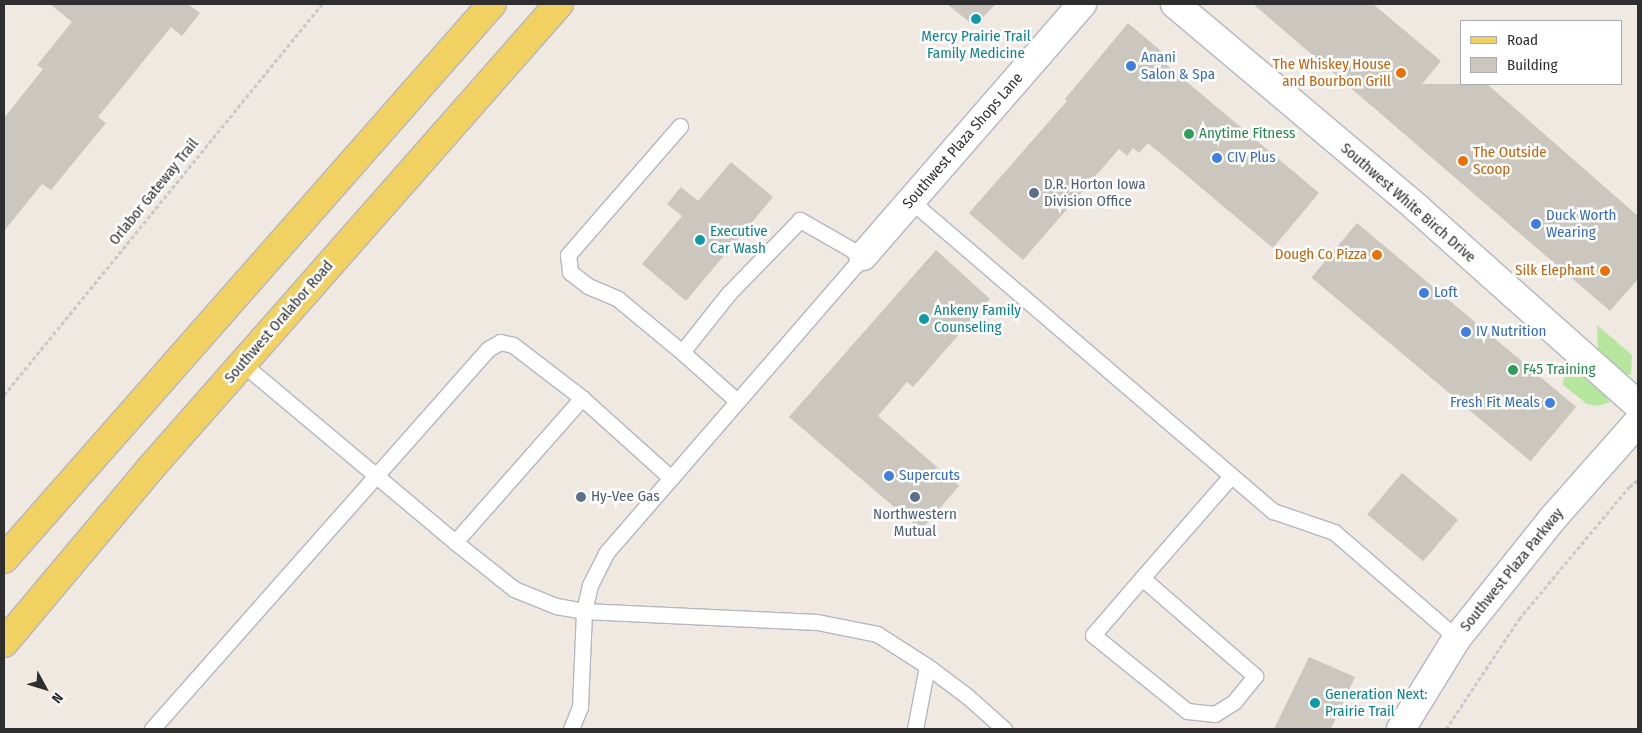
<!DOCTYPE html>
<html>
<head>
<meta charset="utf-8">
<style>
	body { margin:0 }
	#map { position:relative; width:1642px; height:733px; overflow:hidden; background:#efe9e1; font-family:"Fira Sans Condensed",sans-serif }
	div>[style] { position:absolute }
	.green>* { inset:0; background:#b6e59e }
	.building>* { inset:0; background:#cbc7bf; transform-origin:0 0 }
	.path>* { height:3px; margin-top:-1.5px; transform-origin:0; background:repeating-linear-gradient(90deg,#c9c9c9 0 4px,transparent 0 6.5px) }
	.roads { filter:drop-shadow(1px 0 #b4b7c1) drop-shadow(-1px 0 #b4b7c1) drop-shadow(0 1px #b4b7c1) drop-shadow(0 -1px #b4b7c1) }
	.service>* { height:15px; margin:-7.5px; padding:0 7.5px; transform-origin:7.5px; border-radius:7.5px; background:#fff }
	.minor>* { height:28px; margin:-14px; padding:0 14px; transform-origin:14px; border-radius:14px; background:#fff }
	.primary>* { height:28px; margin:-14px; padding:0 14px; transform-origin:14px; border-radius:14px; background:#f2d163 }
	.dots>* { width:14px; height:14px; translate:-50% -50%; box-sizing:border-box; border:2px solid #fff; border-radius:50% }
	span { translate:-50% -50%; white-space:nowrap; text-align:center; line-height:1.15; -webkit-text-stroke:5px #fff; paint-order:stroke }
	.culture-label { font-size:15px; color:#0d838f }
	.left { translate:0 -50%; text-align:left }
	.shop-label { font-size:15px; color:#366cbe }
	.right { translate:-100% -50%; text-align:right }
	.food-label { font-size:15px; color:#c56008 }
	.leisure-label { font-size:15px; color:#27864d }
	.street-label { font-size:15px; color:#2e2e2e }
	.service-label { font-size:15px; color:#4e5e75 }
	.frame { position:absolute; inset:0; border:5px solid #2e2e2e; pointer-events:none }
	.legend { position:absolute; left:1460px; top:20px; width:162px; height:65px; box-sizing:border-box; background:#fff; border:1px solid #ababab; margin:0; padding:6px 9px; list-style:none; font-size:15px; color:#2e2e2e }
	.legend li { display:flex; align-items:center; gap:10px; height:25px }
	.legend b { width:25px; border:1px solid #ababab }
	.north { position:absolute; left:20px; top:663px; width:50px; height:50px; -webkit-text-stroke:4px #fff; paint-order:stroke; rotate:129deg; font-size:14px; font-weight:700; line-height:20px; text-align:center; color:#2e2e2e }
	.north::after { content:''; display:block; margin:auto; width:18px; height:22px; background:#2e2e2e; clip-path:polygon(50% 0,100% 100%,50% 72%,0 100%) }
</style>
</head>
<body>
<div id="map">
	<div class="green">
		<i style="clip-path:polygon(1597px 325px,1632px 355px,1631px 375px,1625px 374px,1598px 352px)"></i>
		<i style="clip-path:polygon(1565px 365px,1570px 365px,1606px 396px,1610px 402px,1598px 406px,1587px 404px,1563px 385px)"></i>
	</div>
	<div class="building">
		<i style="clip-path:polygon(50px 4px,188px 4px,200px 13px,182px 36px,171px 27px,98px 117px,106px 123px,51px 190px,42px 184px,4px 231px,4px 118px,43px 69px,37px 65px,72px 22px)"></i>
		<i style="clip-path:polygon(947px 4px,996px 4px,974px 26px)"></i>
		<i style="clip-path:polygon(1253px 4px,1373px 4px,1441px 61px,1422px 84px,1487px 84px,1638px 216px,1638px 279px,1610px 311px)"></i>
		<i style="clip-path:polygon(1128px 23px,1167px 56px,1162px 61px,1319px 193px,1273px 248px,1148px 143px,1139px 153px,1133px 148px,1127px 156px,1119px 149px,1023px 260px,969px 213px,1067px 101px,1065px 99px)"></i>
		<i style="clip-path:polygon(731px 162px,773px 197px,686px 301px,642px 264px,682px 216px,667px 204px,681px 187px,698px 201px)"></i>
		<i style="left:1357px;top:223px;width:286px;height:71px;rotate:40deg"></i>
		<i style="clip-path:polygon(936px 250px,990px 299px,913px 387px,907px 382px,878px 416px,959px 486px,921px 530px,789px 417px)"></i>
		<i style="left:1402px;top:473px;width:73px;height:54px;rotate:40deg"></i>
		<i style="clip-path:polygon(1309px 657px,1355px 677px,1331px 729px,1274px 729px)"></i>
	</div>
	<div class="path">
		<i style="left:4px;top:395px;width:504px;rotate:-50.88deg"></i>
		<i style="left:1446px;top:729px;width:132px;rotate:-56.4deg"></i>
		<i style="left:1519px;top:619px;width:172px;rotate:-50.2deg"></i>
		<i style="left:1629px;top:487px;width:11px;rotate:-38deg"></i>
	</div>
	<div class="roads">
		<div class="service">
			<i style="left:680px;top:126px;width:171px;rotate:131deg"></i>
			<i style="left:568px;top:255px;width:17px;rotate:83deg"></i>
			<i style="left:570px;top:272px;width:23px;rotate:38deg"></i>
			<i style="left:588px;top:286px;width:33px;rotate:23deg"></i>
			<i style="left:618px;top:299px;width:83px;rotate:39.6deg"></i>
			<i style="left:911px;top:201px;width:477px;rotate:40.6deg"></i>
			<i style="left:1273px;top:511px;width:65px;rotate:19deg"></i>
			<i style="left:1334px;top:532px;width:162px;rotate:40.8deg"></i>
			<i style="left:243px;top:364px;width:277px;rotate:40deg"></i>
			<i style="left:455px;top:542px;width:75px;rotate:38.5deg"></i>
			<i style="left:514px;top:589px;width:45px;rotate:22deg"></i>
			<i style="left:556px;top:606px;width:28px;rotate:10deg"></i>
			<i style="left:584px;top:611px;width:233px;rotate:2.7deg"></i>
			<i style="left:817px;top:622px;width:61px;rotate:11.3deg"></i>
			<i style="left:877px;top:634px;width:59px;rotate:32.6deg"></i>
			<i style="left:927px;top:666px;width:50px;rotate:36.9deg"></i>
			<i style="left:967px;top:696px;width:50px;rotate:41.7deg"></i>
			<i style="left:455px;top:542px;width:192px;rotate:-48.6deg"></i>
			<i style="left:582px;top:398px;width:120px;rotate:42deg"></i>
			<i style="left:1142px;top:578px;width:150px;rotate:40.9deg"></i>
			<i style="left:1255px;top:676px;width:33px;rotate:129deg"></i>
			<i style="left:1234px;top:702px;width:22px;rotate:148deg"></i>
			<i style="left:1215px;top:714px;width:28px;rotate:-174deg"></i>
			<i style="left:1187px;top:711px;width:121px;rotate:-141deg"></i>
			<i style="left:1093px;top:635px;width:75px;rotate:-49.3deg"></i>
			<i style="left:1142px;top:578px;width:135px;rotate:-48.9deg"></i>
			<i style="left:152px;top:729px;width:507px;rotate:-48.52deg"></i>
			<i style="left:488px;top:349px;width:14px;rotate:-30deg"></i>
			<i style="left:500px;top:342px;width:13px;rotate:13deg"></i>
			<i style="left:513px;top:345px;width:87px;rotate:37.5deg"></i>
			<i style="left:571px;top:729px;width:24px;rotate:-68deg"></i>
			<i style="left:580px;top:707px;width:96px;rotate:-87.6deg"></i>
			<i style="left:584px;top:611px;width:27px;rotate:-77deg"></i>
			<i style="left:590px;top:585px;width:36px;rotate:-63deg"></i>
			<i style="left:606px;top:553px;width:99px;rotate:-49.1deg"></i>
			<i style="left:671px;top:478px;width:294px;rotate:-49.1deg"></i>
			<i style="left:863px;top:256px;width:73px;rotate:-150.3deg"></i>
			<i style="left:800px;top:220px;width:102px;rotate:134.2deg"></i>
			<i style="left:729px;top:293px;width:75px;rotate:128.5deg"></i>
			<i style="left:682px;top:352px;width:74px;rotate:41.7deg"></i>
			<i style="left:915px;top:729px;width:64px;rotate:-79.2deg"></i>
		</div>
		<div class="minor">
			<i style="left:1175px;top:4px;width:317px;rotate:40.1deg"></i>
			<i style="left:1417px;top:208px;width:296px;rotate:41.7deg"></i>
			<i style="left:863px;top:256px;width:334px;rotate:-49deg"></i>
			<i style="left:1401px;top:729px;width:107px;rotate:-58.4deg"></i>
			<i style="left:1457px;top:638px;width:155px;rotate:-51.3deg"></i>
			<i style="left:1554px;top:517px;width:127px;rotate:-48.5deg"></i>
		</div>
		<div class="primary">
			<i style="left:4px;top:559px;width:739px;rotate:-48.68deg"></i>
			<i style="left:4px;top:643px;width:226px;rotate:-50deg"></i>
			<i style="left:149px;top:470px;width:621px;rotate:-48.66deg"></i>
		</div>
	</div>
	<div class="dots">
		<i style="left:976px;top:19px;background:#0f9aa8"></i>
		<i style="left:1131px;top:66px;background:#3f7fe0"></i>
		<i style="left:1401px;top:73px;background:#e8710a"></i>
		<i style="left:1189px;top:134px;background:#2e9e5b"></i>
		<i style="left:1217px;top:158px;background:#3f7fe0"></i>
		<i style="left:1463px;top:161px;background:#e8710a"></i>
		<i style="left:1034px;top:193px;background:#5c6f8a"></i>
		<i style="left:1536px;top:224px;background:#3f7fe0"></i>
		<i style="left:700px;top:240px;background:#0f9aa8"></i>
		<i style="left:1377px;top:255px;background:#e8710a"></i>
		<i style="left:1605px;top:271px;background:#e8710a"></i>
		<i style="left:1424px;top:293px;background:#3f7fe0"></i>
		<i style="left:924px;top:319px;background:#0f9aa8"></i>
		<i style="left:1466px;top:332px;background:#3f7fe0"></i>
		<i style="left:1513px;top:370px;background:#2e9e5b"></i>
		<i style="left:1550px;top:403px;background:#3f7fe0"></i>
		<i style="left:889px;top:476px;background:#3f7fe0"></i>
		<i style="left:581px;top:497px;background:#5c6f8a"></i>
		<i style="left:915px;top:497px;background:#5c6f8a"></i>
		<i style="left:1315px;top:703px;background:#0f9aa8"></i>
	</div>
	<div class="culture-label">
		<span style="left:976px;top:45px">Mercy Prairie Trail<br>Family Medicine</span>
		<span class="left" style="left:710px;top:240px">Executive<br>Car Wash</span>
		<span class="left" style="left:934px;top:319px">Ankeny Family<br>Counseling</span>
		<span class="left" style="left:1325px;top:703px">Generation Next:<br>Prairie Trail</span>
	</div>
	<div class="shop-label">
		<span class="left" style="left:1141px;top:66px">Anani<br>Salon &amp; Spa</span>
		<span class="left" style="left:1227px;top:158px">CIV Plus</span>
		<span class="left" style="left:1546px;top:224px">Duck Worth<br>Wearing</span>
		<span class="left" style="left:1434px;top:293px">Loft</span>
		<span class="left" style="left:1476px;top:332px">IV Nutrition</span>
		<span class="right" style="left:1540px;top:403px">Fresh Fit Meals</span>
		<span class="left" style="left:899px;top:476px">Supercuts</span>
	</div>
	<div class="food-label">
		<span class="right" style="left:1391px;top:73px">The Whiskey House<br>and Bourbon Grill</span>
		<span class="left" style="left:1473px;top:161px">The Outside<br>Scoop</span>
		<span class="right" style="left:1367px;top:255px">Dough Co Pizza</span>
		<span class="right" style="left:1595px;top:271px">Silk Elephant</span>
	</div>
	<div class="leisure-label">
		<span class="left" style="left:1199px;top:134px">Anytime Fitness</span>
		<span class="left" style="left:1523px;top:370px">F45 Training</span>
	</div>
	<div class="street-label">
		<span style="left:963px;top:141px;rotate:-49deg">Southwest Plaza Shops Lane</span>
		<span style="left:154px;top:192px;rotate:-51deg">Orlabor Gateway Trail</span>
		<span style="left:1408px;top:203px;rotate:41deg">Southwest White Birch Drive</span>
		<span style="left:279px;top:322px;rotate:-49deg">Southwest Oralabor Road</span>
		<span style="left:1512px;top:570px;rotate:-51deg">Southwest Plaza Parkway</span>
	</div>
	<div class="service-label">
		<span class="left" style="left:1044px;top:193px">D.R. Horton Iowa<br>Division Office</span>
		<span class="left" style="left:591px;top:497px">Hy-Vee Gas</span>
		<span style="left:915px;top:523px">Northwestern<br>Mutual</span>
	</div>
	<div class="frame"></div>
	<ul class="legend">
	<li><b style="height:6px;background:#f2d163"></b>Road</li>
	<li><b style="height:14px;background:#cbc7bf"></b>Building</li>
	</ul>
	<div class="north">N</div>
</div>
</body>
</html>
